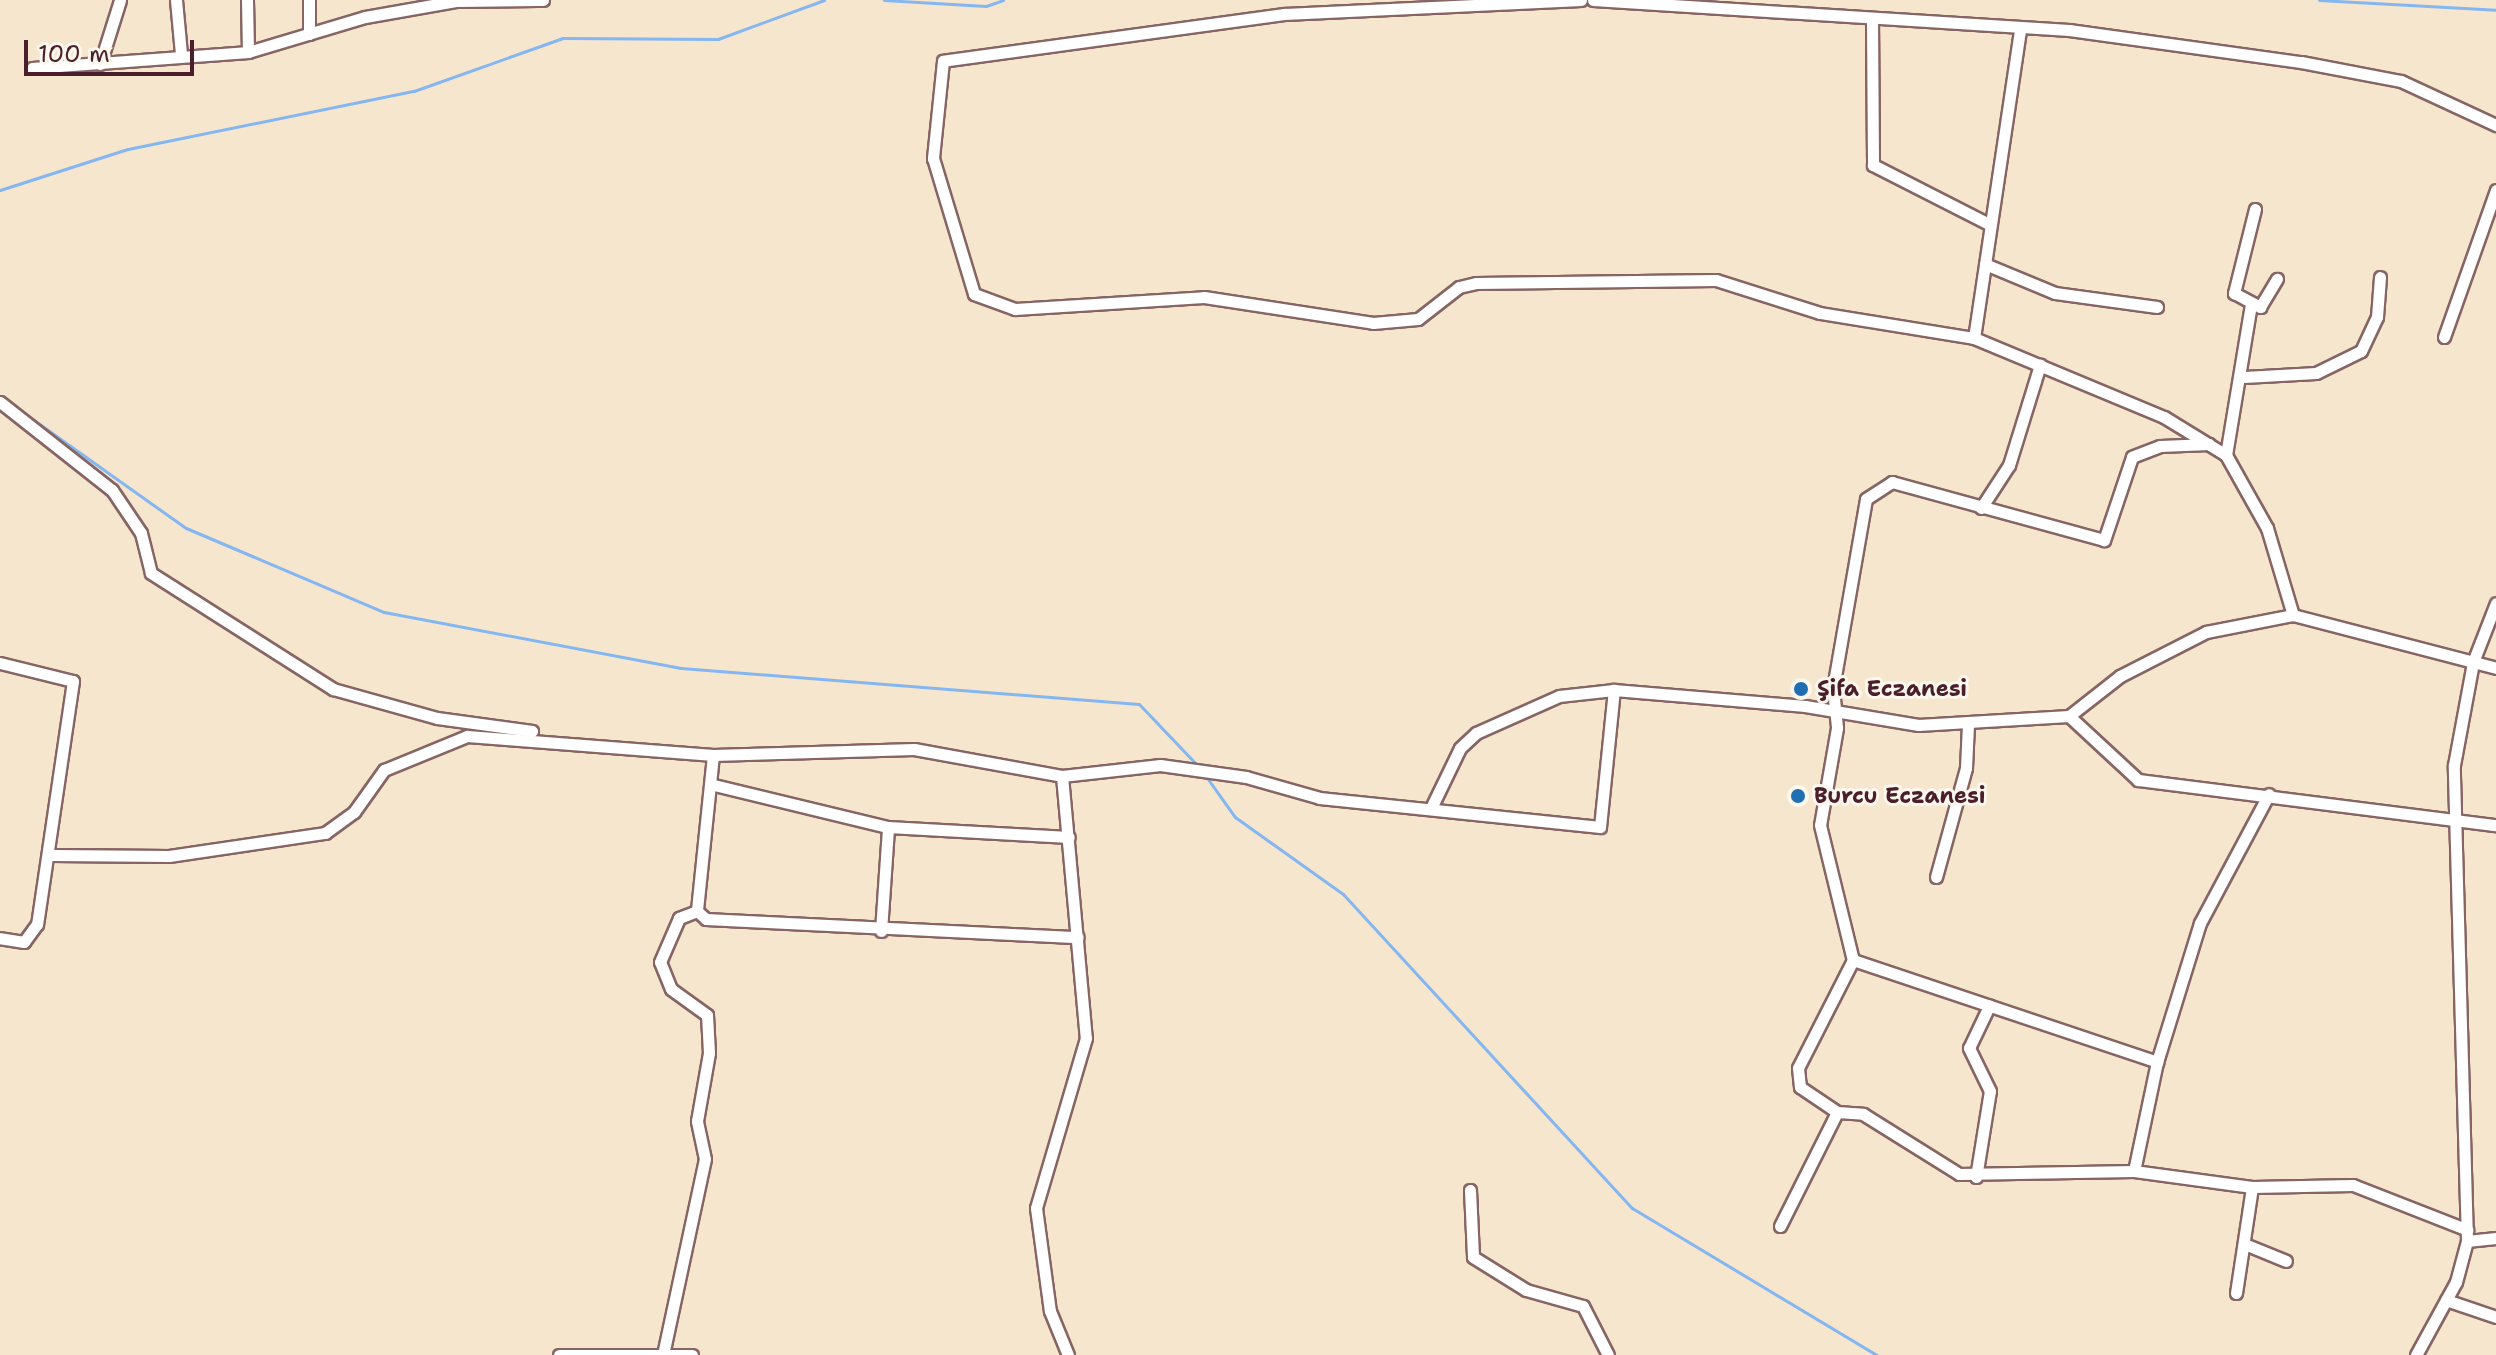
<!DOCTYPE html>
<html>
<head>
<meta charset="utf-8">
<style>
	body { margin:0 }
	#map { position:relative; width:2496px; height:1355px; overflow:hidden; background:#f6e6ce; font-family:"Shantell Sans",sans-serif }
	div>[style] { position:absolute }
	.stream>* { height:3px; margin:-1.5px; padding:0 1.5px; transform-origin:1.5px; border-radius:1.5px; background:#84b6f1 }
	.roads { filter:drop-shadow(2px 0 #866564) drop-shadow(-2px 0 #866564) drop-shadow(0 2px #866564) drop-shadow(0 -2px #866564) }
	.minor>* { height:11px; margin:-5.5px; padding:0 5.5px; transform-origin:5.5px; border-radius:5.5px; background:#fff }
	.dots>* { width:22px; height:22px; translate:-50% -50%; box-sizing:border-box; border:4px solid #fbf7ec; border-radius:50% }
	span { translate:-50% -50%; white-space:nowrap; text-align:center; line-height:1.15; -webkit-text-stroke:6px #fbf7ec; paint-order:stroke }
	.poi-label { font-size:22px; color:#4a1f2b; font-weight:700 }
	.left { translate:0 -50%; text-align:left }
	.scale { position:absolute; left:24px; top:40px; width:170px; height:36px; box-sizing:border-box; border:4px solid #4a1f2b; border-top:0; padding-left:10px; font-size:24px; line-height:28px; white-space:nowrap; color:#4a1f2b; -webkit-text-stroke:6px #fbf7ec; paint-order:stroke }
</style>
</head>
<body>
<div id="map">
	<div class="stream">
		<i style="left:884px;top:0;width:102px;rotate:3.4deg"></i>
		<i style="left:986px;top:6px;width:18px;rotate:-19deg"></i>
		<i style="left:2319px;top:0;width:177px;rotate:3.2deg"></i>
		<i style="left:0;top:190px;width:134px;rotate:-17.8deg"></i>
		<i style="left:128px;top:149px;width:292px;rotate:-11.5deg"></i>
		<i style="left:414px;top:91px;width:158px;rotate:-19.6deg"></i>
		<i style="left:563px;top:38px;width:155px;rotate:0.4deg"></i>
		<i style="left:718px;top:39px;width:113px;rotate:-20.2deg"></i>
		<i style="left:0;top:396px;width:228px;rotate:35.4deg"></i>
		<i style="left:186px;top:528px;width:215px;rotate:23deg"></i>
		<i style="left:384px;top:612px;width:302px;rotate:10.7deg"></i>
		<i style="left:681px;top:668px;width:459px;rotate:4.5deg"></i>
		<i style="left:1139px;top:704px;width:86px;rotate:46.4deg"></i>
		<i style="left:1205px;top:775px;width:52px;rotate:54.5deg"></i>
		<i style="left:1235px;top:817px;width:133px;rotate:35.5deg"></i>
		<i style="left:1343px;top:894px;width:427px;rotate:47.4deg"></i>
		<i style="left:1632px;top:1208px;width:286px;rotate:31deg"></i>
	</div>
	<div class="roads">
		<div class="minor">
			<i style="left:176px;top:0;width:54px;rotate:84.7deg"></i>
			<i style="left:247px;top:0;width:52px;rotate:88.9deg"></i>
			<i style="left:1581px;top:0;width:297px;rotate:177.3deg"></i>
			<i style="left:1284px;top:14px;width:344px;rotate:172.2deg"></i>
			<i style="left:943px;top:61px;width:98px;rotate:95.9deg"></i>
			<i style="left:933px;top:158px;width:142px;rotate:73.2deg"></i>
			<i style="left:974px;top:294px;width:44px;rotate:20.1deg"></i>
			<i style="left:1015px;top:309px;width:189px;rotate:-3.6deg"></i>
			<i style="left:1204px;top:297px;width:171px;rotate:8.7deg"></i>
			<i style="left:1373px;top:323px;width:45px;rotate:-5.1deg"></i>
			<i style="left:1418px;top:319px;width:52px;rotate:-38deg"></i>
			<i style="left:1459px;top:287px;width:17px;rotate:-13deg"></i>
			<i style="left:1476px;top:283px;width:240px;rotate:-0.7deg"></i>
			<i style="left:1716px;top:280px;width:109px;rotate:17.6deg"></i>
			<i style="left:1820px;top:313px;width:156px;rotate:9.2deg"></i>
			<i style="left:1974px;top:338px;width:206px;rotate:22.6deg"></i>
			<i style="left:2164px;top:417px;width:73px;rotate:31.5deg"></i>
			<i style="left:2226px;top:455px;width:84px;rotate:60.7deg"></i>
			<i style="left:2267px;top:528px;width:91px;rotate:73.4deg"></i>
			<i style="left:1593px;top:0;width:477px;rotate:3.6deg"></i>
			<i style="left:2069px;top:30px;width:234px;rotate:7.9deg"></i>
			<i style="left:2301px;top:62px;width:102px;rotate:10.8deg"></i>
			<i style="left:2401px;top:81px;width:105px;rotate:24.9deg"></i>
			<i style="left:1872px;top:19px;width:146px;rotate:89.6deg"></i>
			<i style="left:1873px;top:165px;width:128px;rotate:27deg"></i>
			<i style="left:309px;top:34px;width:34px;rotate:-90deg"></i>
			<i style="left:100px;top:64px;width:67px;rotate:-72.6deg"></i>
			<i style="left:32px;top:68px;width:217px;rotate:-4.2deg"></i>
			<i style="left:248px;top:52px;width:122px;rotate:-16.7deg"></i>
			<i style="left:365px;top:17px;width:92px;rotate:-10deg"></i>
			<i style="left:456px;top:1px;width:87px;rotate:-0.7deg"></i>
			<i style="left:2255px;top:209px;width:87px;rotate:104deg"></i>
			<i style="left:2234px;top:293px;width:30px;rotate:28deg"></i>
			<i style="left:2260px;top:307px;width:33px;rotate:-59deg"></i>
			<i style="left:1985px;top:264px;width:76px;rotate:22.5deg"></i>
			<i style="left:2055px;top:293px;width:103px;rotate:7.8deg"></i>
			<i style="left:2444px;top:337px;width:156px;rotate:-70.5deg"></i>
			<i style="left:1974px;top:338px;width:311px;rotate:-81.5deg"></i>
			<i style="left:2244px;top:377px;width:72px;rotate:-3.2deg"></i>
			<i style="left:2316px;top:373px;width:50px;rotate:-26.1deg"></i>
			<i style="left:2361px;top:351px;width:38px;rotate:-65deg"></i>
			<i style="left:2377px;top:317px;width:40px;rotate:-85.7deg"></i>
			<i style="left:0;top:402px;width:142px;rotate:38.2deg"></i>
			<i style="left:112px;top:490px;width:52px;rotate:56deg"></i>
			<i style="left:141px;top:533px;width:41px;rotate:76deg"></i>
			<i style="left:151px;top:573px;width:216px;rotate:32.5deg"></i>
			<i style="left:333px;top:689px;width:108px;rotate:15.6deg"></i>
			<i style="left:437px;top:718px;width:96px;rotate:7.8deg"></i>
			<i style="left:2209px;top:444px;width:49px;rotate:177.7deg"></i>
			<i style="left:2160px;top:446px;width:30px;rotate:159deg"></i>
			<i style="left:2132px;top:457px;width:88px;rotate:108.6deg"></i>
			<i style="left:2104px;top:540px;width:220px;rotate:-164.7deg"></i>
			<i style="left:1892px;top:482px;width:31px;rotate:147deg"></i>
			<i style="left:1866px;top:499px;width:193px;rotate:99.9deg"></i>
			<i style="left:1833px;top:689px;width:39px;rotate:84deg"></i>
			<i style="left:1837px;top:728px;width:98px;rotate:99.9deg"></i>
			<i style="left:1820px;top:825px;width:139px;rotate:76.3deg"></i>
			<i style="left:1853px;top:960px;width:121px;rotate:117deg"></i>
			<i style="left:1798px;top:1068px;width:19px;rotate:84deg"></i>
			<i style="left:1800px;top:1087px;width:45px;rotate:34deg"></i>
			<i style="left:1837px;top:1112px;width:26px;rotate:4deg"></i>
			<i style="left:1863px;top:1114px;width:113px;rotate:32deg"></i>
			<i style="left:1959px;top:1174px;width:175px;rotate:-1deg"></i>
			<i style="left:2134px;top:1171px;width:119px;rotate:7.7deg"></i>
			<i style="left:2252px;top:1187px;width:101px;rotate:-1.1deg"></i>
			<i style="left:2353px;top:1185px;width:123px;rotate:21.4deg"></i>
			<i style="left:2226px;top:455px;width:153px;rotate:-80.6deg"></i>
			<i style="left:1981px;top:508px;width:51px;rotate:-56.9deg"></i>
			<i style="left:2009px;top:465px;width:105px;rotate:-72.8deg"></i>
			<i style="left:0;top:663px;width:75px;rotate:13.9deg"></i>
			<i style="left:73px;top:681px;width:246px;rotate:98.4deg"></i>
			<i style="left:37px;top:924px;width:22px;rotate:126deg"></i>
			<i style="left:24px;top:942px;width:24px;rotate:-171deg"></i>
			<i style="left:2069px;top:716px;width:94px;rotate:42.8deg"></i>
			<i style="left:2138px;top:780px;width:361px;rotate:7.2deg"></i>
			<i style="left:713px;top:755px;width:157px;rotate:95.9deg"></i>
			<i style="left:697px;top:911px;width:12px;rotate:42deg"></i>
			<i style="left:706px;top:919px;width:372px;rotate:2.8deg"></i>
			<i style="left:1062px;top:776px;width:263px;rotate:84.8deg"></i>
			<i style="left:1086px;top:1038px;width:177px;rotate:106.4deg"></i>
			<i style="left:1036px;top:1208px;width:104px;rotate:82.3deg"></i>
			<i style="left:1050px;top:1311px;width:48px;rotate:67.8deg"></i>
			<i style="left:714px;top:785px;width:179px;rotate:13.6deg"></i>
			<i style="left:888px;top:827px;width:181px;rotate:3.2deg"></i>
			<i style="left:1432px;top:806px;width:64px;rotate:-64.2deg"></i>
			<i style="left:1460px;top:748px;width:22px;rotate:-43deg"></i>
			<i style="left:1476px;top:733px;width:91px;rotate:-24deg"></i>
			<i style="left:1559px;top:696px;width:55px;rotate:-6.2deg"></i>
			<i style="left:1614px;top:690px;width:192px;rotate:4.8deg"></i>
			<i style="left:1805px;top:706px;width:115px;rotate:9.5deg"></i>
			<i style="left:1918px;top:725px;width:151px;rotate:-3.4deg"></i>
			<i style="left:2069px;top:716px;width:65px;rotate:-38.1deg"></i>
			<i style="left:2120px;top:676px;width:97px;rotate:-27.1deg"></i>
			<i style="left:2206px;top:632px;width:89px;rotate:-11.1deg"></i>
			<i style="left:2293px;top:615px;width:210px;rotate:14.6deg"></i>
			<i style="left:52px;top:855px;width:117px;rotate:0.5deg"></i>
			<i style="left:169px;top:856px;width:158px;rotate:-8.4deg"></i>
			<i style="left:325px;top:833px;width:36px;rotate:-36deg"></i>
			<i style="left:354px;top:812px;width:52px;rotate:-54.5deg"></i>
			<i style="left:384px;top:770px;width:90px;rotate:-22.3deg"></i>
			<i style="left:467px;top:736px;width:247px;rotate:4.4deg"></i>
			<i style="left:713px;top:755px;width:201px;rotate:-1.7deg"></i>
			<i style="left:914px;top:749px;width:150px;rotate:10.3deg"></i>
			<i style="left:1062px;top:776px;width:99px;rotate:-6.4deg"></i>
			<i style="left:1160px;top:765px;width:87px;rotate:7.9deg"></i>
			<i style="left:1246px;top:777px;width:77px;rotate:15.8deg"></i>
			<i style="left:1320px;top:798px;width:281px;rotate:5.9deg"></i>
			<i style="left:1600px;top:827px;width:138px;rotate:-84.2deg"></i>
			<i style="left:1936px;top:877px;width:113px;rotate:-74.6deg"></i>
			<i style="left:1966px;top:768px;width:44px;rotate:-87.4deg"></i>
			<i style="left:881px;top:931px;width:104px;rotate:-86.1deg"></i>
			<i style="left:1853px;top:960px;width:321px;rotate:18.5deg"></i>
			<i style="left:2134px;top:1171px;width:111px;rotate:-78.1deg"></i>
			<i style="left:2157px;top:1062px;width:145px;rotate:-72.8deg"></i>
			<i style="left:2200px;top:923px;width:146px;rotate:-61.9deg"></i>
			<i style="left:1976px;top:1177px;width:87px;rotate:-80.8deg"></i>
			<i style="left:1990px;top:1091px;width:48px;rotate:-116deg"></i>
			<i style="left:1969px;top:1048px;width:47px;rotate:-64.5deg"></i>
			<i style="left:1470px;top:1190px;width:67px;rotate:87.4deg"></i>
			<i style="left:1473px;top:1257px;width:62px;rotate:31.9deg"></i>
			<i style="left:1526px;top:1290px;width:59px;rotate:15.7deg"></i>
			<i style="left:1583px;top:1306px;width:55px;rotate:63deg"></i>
			<i style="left:1780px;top:1226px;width:127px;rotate:-63.4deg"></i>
			<i style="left:2467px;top:1241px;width:29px;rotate:-6deg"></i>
			<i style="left:2247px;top:1245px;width:42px;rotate:22.3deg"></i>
			<i style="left:2236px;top:1293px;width:107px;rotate:-81.4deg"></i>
			<i style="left:2446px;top:1300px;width:53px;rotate:18.8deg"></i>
			<i style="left:664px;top:1350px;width:195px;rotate:-77.9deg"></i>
			<i style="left:705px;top:1159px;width:39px;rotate:-102deg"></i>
			<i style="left:697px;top:1121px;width:69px;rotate:-80deg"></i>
			<i style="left:709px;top:1053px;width:38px;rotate:-93deg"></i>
			<i style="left:707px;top:1015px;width:44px;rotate:-144.2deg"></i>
			<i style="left:671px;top:989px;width:29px;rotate:-112deg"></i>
			<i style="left:660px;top:962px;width:48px;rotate:-66.6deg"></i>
			<i style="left:679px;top:918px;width:19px;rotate:-21deg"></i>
			<i style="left:559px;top:1355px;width:133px"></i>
			<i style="left:2416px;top:1355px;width:83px;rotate:-61.3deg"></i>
			<i style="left:2456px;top:1282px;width:42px;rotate:-75deg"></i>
			<i style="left:2467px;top:1241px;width:476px;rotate:-91.6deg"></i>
			<i style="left:2454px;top:765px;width:105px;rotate:-79.5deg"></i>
			<i style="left:2473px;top:662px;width:63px;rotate:-68.7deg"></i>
		</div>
	</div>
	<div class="dots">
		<i style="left:1801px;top:689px;background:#1f6fb2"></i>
		<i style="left:1798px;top:796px;background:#1f6fb2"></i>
	</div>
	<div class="poi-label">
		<span class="left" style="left:1817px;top:689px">Şifa Eczanesi</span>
		<span class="left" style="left:1814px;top:796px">Burcu Eczanesi</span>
	</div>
	<div class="scale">100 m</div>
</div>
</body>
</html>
